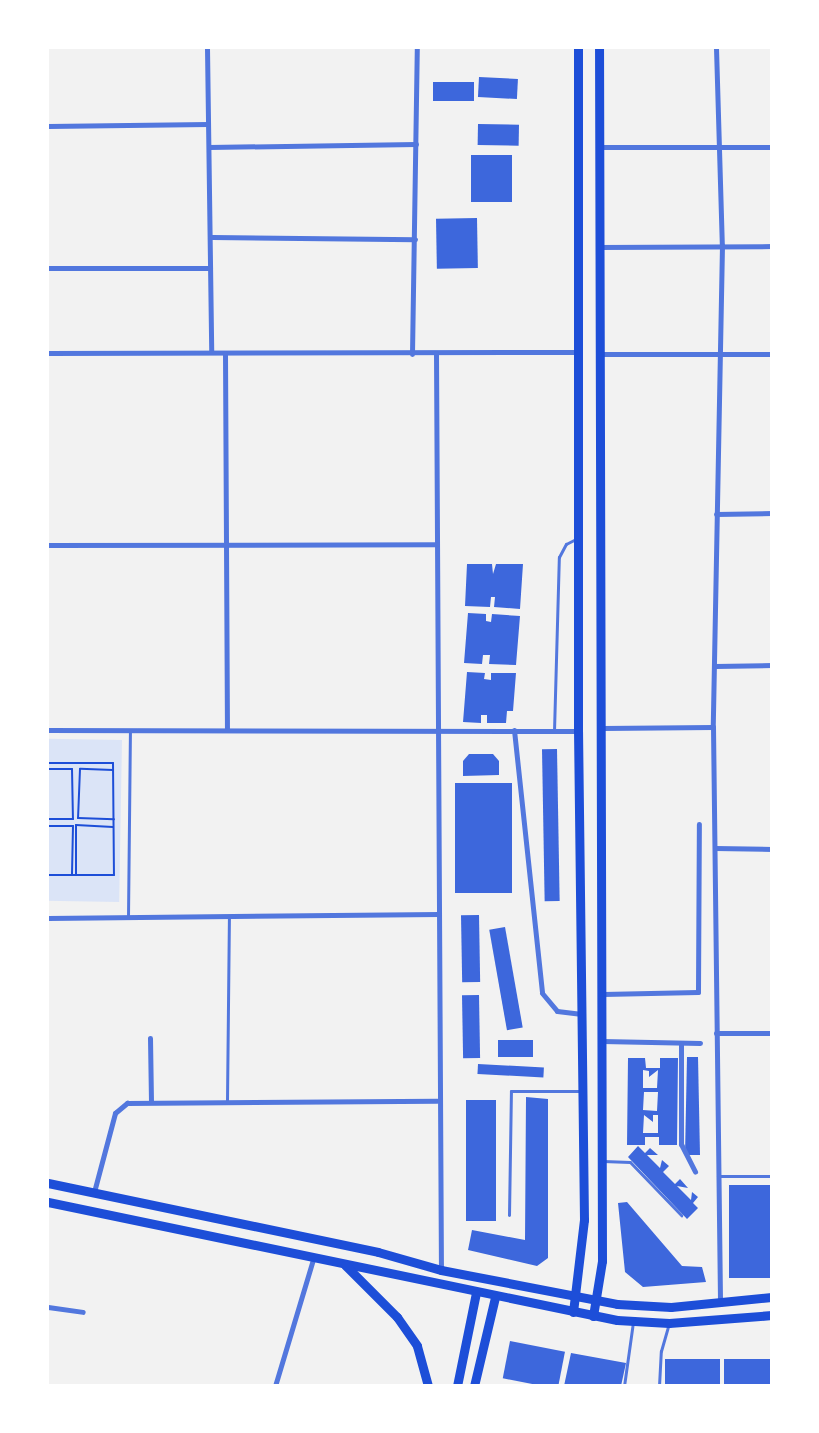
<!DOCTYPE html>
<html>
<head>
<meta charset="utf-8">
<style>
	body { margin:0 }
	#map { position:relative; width:819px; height:1433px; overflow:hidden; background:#f2f2f2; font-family:"Golos Text",sans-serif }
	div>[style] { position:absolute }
	.green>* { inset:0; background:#dbe4f7; transform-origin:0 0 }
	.building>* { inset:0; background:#3d67dc; transform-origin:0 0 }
	.path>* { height:2px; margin:-1px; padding:0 1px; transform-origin:1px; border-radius:1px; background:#1d4ed8 }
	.service>* { height:3px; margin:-1.5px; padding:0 1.5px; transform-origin:1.5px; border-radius:1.5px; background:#5277de }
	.minor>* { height:5px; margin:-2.5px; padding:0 2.5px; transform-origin:2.5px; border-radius:2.5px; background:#5277de }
	.secondary>* { height:9px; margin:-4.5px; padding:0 4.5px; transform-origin:4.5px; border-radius:4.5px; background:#1d4ed8 }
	span { translate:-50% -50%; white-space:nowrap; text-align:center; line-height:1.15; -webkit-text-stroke:5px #fff; paint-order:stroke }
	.frame { position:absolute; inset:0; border:49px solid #fff; pointer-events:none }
</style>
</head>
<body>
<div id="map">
	<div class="green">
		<i style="left:122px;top:740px;width:162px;height:74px;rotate:91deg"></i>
	</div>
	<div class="building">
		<i style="left:479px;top:77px;width:39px;height:20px;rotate:3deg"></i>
		<i style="left:433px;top:82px;width:41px;height:19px"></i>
		<i style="left:478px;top:124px;width:41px;height:21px;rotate:1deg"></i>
		<i style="left:471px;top:155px;width:41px;height:47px"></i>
		<i style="left:477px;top:218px;width:50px;height:41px;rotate:89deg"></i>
		<i style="clip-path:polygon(467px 564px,492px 564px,493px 574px,496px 564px,523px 564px,520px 609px,494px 607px,495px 597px,491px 597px,490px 607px,465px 606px)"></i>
		<i style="clip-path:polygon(468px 613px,486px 614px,486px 621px,491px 622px,492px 614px,520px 616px,516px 665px,489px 664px,490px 655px,483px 655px,482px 664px,464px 663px)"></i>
		<i style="clip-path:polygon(467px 672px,485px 673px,484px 679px,491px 680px,491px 673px,516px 673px,513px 711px,507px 711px,506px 723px,487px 723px,487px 715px,481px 715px,481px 723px,463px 722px)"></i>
		<i style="left:557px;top:749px;width:152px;height:15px;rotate:89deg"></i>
		<i style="clip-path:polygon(469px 754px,493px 754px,499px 761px,499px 775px,463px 776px,463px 761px)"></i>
		<i style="left:455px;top:783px;width:57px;height:110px"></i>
		<i style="left:479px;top:915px;width:67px;height:18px;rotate:89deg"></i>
		<i style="left:505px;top:927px;width:102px;height:16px;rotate:80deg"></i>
		<i style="left:479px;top:995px;width:63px;height:17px;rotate:89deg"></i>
		<i style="left:498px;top:1040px;width:35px;height:17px"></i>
		<i style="clip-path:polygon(687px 1057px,698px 1057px,700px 1155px,685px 1155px)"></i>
		<i style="clip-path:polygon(evenodd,628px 1058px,645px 1058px,646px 1068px,660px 1068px,660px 1058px,678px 1058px,677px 1145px,659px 1145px,659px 1137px,645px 1137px,645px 1145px,627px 1145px,628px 1058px,643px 1070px,649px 1071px,649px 1077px,658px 1070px,657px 1088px,643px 1088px,643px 1070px,628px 1058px,644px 1092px,658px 1092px,657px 1111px,643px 1110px,644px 1092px,628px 1058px,644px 1115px,653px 1122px,653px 1115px,658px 1115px,658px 1133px,643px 1133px,644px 1115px)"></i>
		<i style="left:478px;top:1064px;width:66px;height:10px;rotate:3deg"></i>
		<i style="clip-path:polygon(526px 1097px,548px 1099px,548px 1258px,537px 1266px,468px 1250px,472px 1230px,525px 1240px)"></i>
		<i style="left:466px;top:1100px;width:30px;height:121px"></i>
		<i style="clip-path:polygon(638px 1146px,645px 1153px,650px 1148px,658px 1155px,647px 1155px,660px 1168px,662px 1160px,669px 1166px,663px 1172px,675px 1184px,680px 1179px,688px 1188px,677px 1186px,691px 1200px,692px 1192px,698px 1197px,693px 1203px,698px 1208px,687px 1219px,628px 1157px)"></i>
		<i style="left:729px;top:1185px;width:43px;height:93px"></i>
		<i style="clip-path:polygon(627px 1202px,682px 1266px,702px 1267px,706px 1282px,643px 1287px,625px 1272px,618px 1203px)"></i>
		<i style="left:510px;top:1341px;width:56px;height:38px;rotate:11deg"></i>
		<i style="clip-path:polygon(571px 1353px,626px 1363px,621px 1386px,564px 1386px)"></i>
		<i style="left:720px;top:1359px;width:27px;height:55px;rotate:90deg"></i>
		<i style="left:772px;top:1359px;width:27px;height:48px;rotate:90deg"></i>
	</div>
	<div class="path">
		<i style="left:48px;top:763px;width:65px"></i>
		<i style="left:113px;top:763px;width:112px;rotate:89.5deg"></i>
		<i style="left:114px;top:875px;width:66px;rotate:180deg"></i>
		<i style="left:48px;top:769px;width:24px"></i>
		<i style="left:72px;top:769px;width:50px;rotate:88.9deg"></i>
		<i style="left:73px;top:819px;width:25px;rotate:180deg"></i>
		<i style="left:113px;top:770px;width:33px;rotate:-178deg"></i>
		<i style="left:80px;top:769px;width:49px;rotate:92.3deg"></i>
		<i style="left:78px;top:818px;width:36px;rotate:2deg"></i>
		<i style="left:48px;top:826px;width:25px"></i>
		<i style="left:73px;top:826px;width:49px;rotate:91.2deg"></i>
		<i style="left:76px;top:875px;width:50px;rotate:-90deg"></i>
		<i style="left:76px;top:825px;width:37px;rotate:3deg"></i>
	</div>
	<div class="service">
		<i style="left:554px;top:731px;width:174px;rotate:-88.4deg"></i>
		<i style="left:559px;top:557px;width:15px;rotate:-62deg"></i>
		<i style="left:566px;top:544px;width:11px;rotate:-27deg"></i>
		<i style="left:128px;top:917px;width:187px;rotate:-89.4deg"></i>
		<i style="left:227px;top:1101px;width:184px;rotate:-89.4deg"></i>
		<i style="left:603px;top:1161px;width:27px;rotate:2deg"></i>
		<i style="left:630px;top:1162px;width:74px;rotate:46.1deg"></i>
		<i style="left:718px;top:1176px;width:54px"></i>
		<i style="left:509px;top:1215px;width:124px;rotate:-89.1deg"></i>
		<i style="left:511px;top:1091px;width:70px"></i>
		<i style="left:624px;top:1386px;width:65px;rotate:-82deg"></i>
		<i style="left:659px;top:1386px;width:35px;rotate:-87deg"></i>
		<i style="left:661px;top:1351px;width:29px;rotate:-74deg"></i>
	</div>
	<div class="minor">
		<i style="left:207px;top:48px;width:304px;rotate:89.2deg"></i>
		<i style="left:716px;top:48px;width:197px;rotate:88.3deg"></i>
		<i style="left:722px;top:245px;width:482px;rotate:91.1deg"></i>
		<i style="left:713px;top:727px;width:577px;rotate:89.3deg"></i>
		<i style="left:48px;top:126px;width:160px;rotate:-0.7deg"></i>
		<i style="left:209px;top:147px;width:207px;rotate:-0.8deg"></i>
		<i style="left:598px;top:147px;width:174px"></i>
		<i style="left:212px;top:237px;width:203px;rotate:0.6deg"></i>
		<i style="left:599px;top:247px;width:173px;rotate:-0.3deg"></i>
		<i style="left:48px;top:268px;width:162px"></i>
		<i style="left:48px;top:353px;width:531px;rotate:-0.11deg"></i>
		<i style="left:225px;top:353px;width:377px;rotate:89.7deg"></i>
		<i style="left:436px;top:353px;width:917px;rotate:89.69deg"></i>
		<i style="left:412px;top:354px;width:306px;rotate:-89.1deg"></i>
		<i style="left:600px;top:354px;width:172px"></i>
		<i style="left:716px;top:514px;width:56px;rotate:-1deg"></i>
		<i style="left:48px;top:545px;width:389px;rotate:-0.1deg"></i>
		<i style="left:715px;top:666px;width:57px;rotate:-1deg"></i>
		<i style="left:603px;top:728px;width:110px;rotate:-0.5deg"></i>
		<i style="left:48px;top:730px;width:530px;rotate:0.11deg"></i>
		<i style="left:514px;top:730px;width:264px;rotate:83.9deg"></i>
		<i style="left:542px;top:993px;width:23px;rotate:50deg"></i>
		<i style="left:557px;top:1011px;width:25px;rotate:7deg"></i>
		<i style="left:715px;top:848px;width:57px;rotate:1deg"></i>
		<i style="left:48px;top:918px;width:391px;rotate:-0.6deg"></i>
		<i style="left:603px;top:994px;width:95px;rotate:-1.2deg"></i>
		<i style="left:698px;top:992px;width:168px;rotate:-89.7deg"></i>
		<i style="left:716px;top:1033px;width:56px"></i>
		<i style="left:150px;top:1038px;width:63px;rotate:89.1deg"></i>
		<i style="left:602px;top:1041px;width:98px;rotate:1.2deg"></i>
		<i style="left:681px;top:1043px;width:101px;rotate:90deg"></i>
		<i style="left:681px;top:1144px;width:31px;rotate:63deg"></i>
		<i style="left:94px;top:1192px;width:82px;rotate:-75.1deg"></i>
		<i style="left:115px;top:1113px;width:16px;rotate:-40deg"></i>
		<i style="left:127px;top:1103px;width:310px;rotate:-0.4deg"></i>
		<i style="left:48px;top:1307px;width:35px;rotate:8deg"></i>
		<i style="left:275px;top:1386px;width:133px;rotate:-73.3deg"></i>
	</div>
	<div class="secondary">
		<i style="left:48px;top:1183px;width:337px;rotate:11.8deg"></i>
		<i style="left:378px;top:1252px;width:66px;rotate:15.9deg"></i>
		<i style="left:441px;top:1270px;width:179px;rotate:10.9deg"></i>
		<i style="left:617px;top:1304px;width:54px;rotate:3.2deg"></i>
		<i style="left:671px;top:1307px;width:101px;rotate:-5.7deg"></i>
		<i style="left:48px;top:1202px;width:581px;rotate:11.72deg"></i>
		<i style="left:617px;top:1320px;width:52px;rotate:3.3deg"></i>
		<i style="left:669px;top:1323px;width:103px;rotate:-4.4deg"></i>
		<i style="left:345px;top:1265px;width:74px;rotate:45deg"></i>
		<i style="left:397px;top:1317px;width:35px;rotate:55deg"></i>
		<i style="left:417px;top:1346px;width:41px;rotate:74.6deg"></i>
		<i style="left:573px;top:1312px;width:93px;rotate:-83.2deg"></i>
		<i style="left:584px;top:1220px;width:489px;rotate:-90.7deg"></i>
		<i style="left:578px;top:731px;width:683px;rotate:-90deg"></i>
		<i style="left:593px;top:1316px;width:56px;rotate:-80.7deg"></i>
		<i style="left:602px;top:1261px;width:1213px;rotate:-90.14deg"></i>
		<i style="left:457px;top:1386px;width:95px;rotate:-78.5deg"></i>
		<i style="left:474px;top:1386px;width:91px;rotate:-76.7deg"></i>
	</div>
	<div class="frame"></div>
</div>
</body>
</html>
